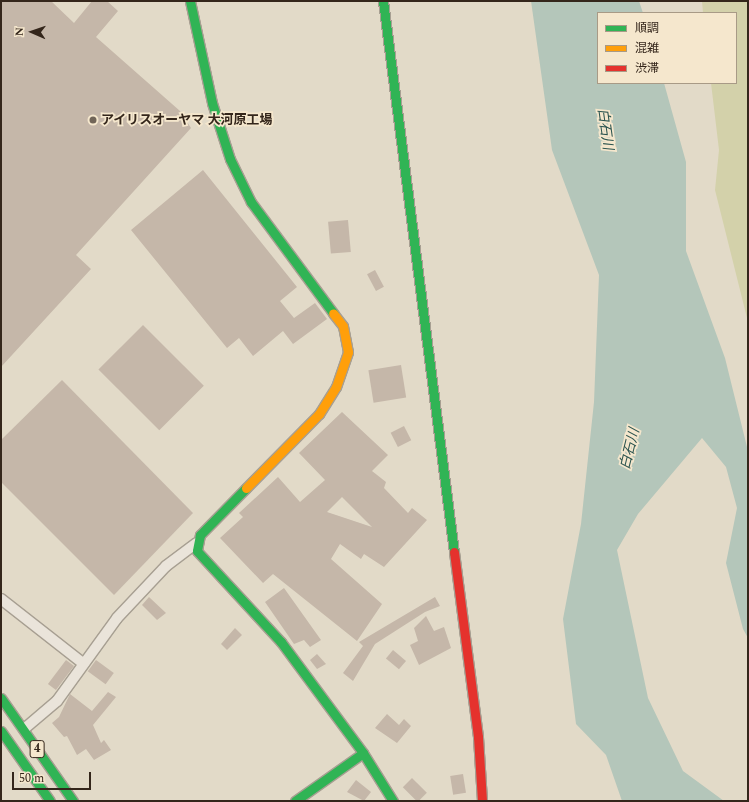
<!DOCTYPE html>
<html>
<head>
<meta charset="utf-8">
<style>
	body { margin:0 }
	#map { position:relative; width:749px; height:802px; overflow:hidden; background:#e2dac8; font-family:Spectral,"Noto Sans JP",serif }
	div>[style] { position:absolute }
	.green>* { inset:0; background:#d3d1aa }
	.water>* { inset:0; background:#b4c6ba }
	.building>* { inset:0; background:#c5b7a9; transform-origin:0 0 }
	.roads { filter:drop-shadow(1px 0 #a79f92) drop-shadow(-1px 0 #a79f92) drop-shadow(0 1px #a79f92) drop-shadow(0 -1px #a79f92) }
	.street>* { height:10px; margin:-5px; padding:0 5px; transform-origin:5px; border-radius:5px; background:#eae4da }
	.fast>* { height:9px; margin:-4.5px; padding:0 4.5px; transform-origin:4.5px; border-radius:4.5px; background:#30b455 }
	.slow>* { height:9px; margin:-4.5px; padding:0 4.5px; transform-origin:4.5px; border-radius:4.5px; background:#ff9f0a }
	.jam>* { height:9px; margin:-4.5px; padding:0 4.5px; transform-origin:4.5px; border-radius:4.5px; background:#e5322d }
	.dots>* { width:11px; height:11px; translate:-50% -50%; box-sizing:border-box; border:2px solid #f5e7cd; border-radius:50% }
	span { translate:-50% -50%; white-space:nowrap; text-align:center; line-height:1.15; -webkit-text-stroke:3.5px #f5e7cd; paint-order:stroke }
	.shield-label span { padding:1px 3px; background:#f5e7cd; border:1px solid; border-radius:3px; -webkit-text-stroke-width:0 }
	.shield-label { font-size:12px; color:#34261b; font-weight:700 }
	.poi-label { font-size:13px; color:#34261b; font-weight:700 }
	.left { translate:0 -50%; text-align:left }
	.water-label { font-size:14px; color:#2b544f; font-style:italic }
	.frame { position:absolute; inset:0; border:2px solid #34261b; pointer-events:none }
	.legend { position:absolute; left:597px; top:12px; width:140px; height:72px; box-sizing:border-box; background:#f5e7cd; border:1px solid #a89a86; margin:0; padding:5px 7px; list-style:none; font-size:12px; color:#34261b }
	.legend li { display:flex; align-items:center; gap:8px; height:20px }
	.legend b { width:20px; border:1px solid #a89a86 }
	.north { position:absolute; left:12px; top:12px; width:40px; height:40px; -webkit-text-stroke:3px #f5e7cd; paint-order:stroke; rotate:272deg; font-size:11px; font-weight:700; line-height:16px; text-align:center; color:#34261b }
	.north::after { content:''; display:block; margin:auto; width:14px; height:18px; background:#34261b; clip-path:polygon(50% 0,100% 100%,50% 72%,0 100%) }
	.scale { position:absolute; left:12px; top:772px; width:79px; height:18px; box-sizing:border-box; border:2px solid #34261b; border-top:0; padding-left:5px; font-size:12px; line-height:14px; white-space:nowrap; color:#34261b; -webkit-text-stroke:3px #f5e7cd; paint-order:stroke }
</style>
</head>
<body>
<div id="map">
	<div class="green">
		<i style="clip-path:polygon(702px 1px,748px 1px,748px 322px,715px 190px,719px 150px,711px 83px,736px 83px,736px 13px,703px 13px)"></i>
	</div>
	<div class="water">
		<i style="clip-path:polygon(531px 1px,639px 1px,643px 13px,598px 13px,598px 83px,664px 83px,686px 162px,686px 251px,725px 358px,748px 451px,748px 638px,743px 629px,726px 563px,737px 508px,726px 467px,702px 438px,638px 514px,617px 550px,648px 698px,683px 771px,724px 801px,622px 801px,606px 755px,576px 724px,563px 619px,581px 524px,594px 402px,599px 275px,552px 150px)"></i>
	</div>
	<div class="building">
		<i style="clip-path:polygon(1px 1px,51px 1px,74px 23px,92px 1px,107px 1px,118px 11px,96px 37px,180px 111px,191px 128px,76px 255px,91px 269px,1px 367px)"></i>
		<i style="clip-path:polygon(203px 170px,297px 287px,280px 301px,294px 318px,315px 303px,327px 319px,293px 344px,283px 331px,253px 356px,239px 338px,227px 348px,131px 230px)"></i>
		<i style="left:348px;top:220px;width:32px;height:20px;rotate:85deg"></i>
		<i style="left:375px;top:270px;width:19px;height:9px;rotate:62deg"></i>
		<i style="left:143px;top:325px;width:86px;height:63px;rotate:45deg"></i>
		<i style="left:401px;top:365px;width:33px;height:33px;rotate:81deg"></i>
		<i style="clip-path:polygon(62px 380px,193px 513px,114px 595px,1px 482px,1px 440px)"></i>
		<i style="clip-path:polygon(evenodd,342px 412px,388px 455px,372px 471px,386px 482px,384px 488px,408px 513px,412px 508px,427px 520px,384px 567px,364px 554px,361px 559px,340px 544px,331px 559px,382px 604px,357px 641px,273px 574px,263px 583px,220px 538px,243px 517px,239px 513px,278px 477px,300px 502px,325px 480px,299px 453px,342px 412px,342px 497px,372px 527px,327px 512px,342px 497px)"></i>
		<i style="left:404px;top:426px;width:16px;height:15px;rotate:63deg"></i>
		<i style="clip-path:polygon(284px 588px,321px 640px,310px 647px,304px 640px,294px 644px,265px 602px)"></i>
		<i style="clip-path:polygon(149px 597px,166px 613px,157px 620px,142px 605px)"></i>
		<i style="clip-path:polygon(435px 597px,440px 606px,425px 612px,375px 644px,353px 681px,343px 673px,363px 646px,359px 642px)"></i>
		<i style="clip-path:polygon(426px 616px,434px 631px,444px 627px,451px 648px,419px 665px,410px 645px,418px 641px,414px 628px)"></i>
		<i style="clip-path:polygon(235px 628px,242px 635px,227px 650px,221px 644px)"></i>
		<i style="left:393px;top:650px;width:17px;height:11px;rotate:40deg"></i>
		<i style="clip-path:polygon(317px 654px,326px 664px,317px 669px,310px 660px)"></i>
		<i style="left:66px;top:660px;width:10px;height:30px;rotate:37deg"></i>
		<i style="left:96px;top:660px;width:22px;height:14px;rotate:36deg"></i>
		<i style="clip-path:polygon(108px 692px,116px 697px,93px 725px,101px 743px,104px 740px,111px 750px,94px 760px,86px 749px,77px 755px,67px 736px,64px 737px,52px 723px,59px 717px,70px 694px,92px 711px)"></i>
		<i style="clip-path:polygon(387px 714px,399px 725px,404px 719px,411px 726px,397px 743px,375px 728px)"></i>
		<i style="left:463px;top:774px;width:19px;height:13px;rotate:81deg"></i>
		<i style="left:412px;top:778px;width:21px;height:13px;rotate:45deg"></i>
		<i style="clip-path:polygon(356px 780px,371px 792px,364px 801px,347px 792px)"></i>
	</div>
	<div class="roads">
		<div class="street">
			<i style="left:1px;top:599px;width:105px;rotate:38.1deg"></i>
			<i style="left:24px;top:729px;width:43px;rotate:-40.3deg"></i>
			<i style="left:57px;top:701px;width:102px;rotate:-54.1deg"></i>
			<i style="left:117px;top:618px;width:71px;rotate:-46.7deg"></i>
			<i style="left:166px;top:566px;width:38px;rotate:-37deg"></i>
		</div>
		<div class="fast">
			<i style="left:190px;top:1px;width:104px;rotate:77.8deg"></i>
			<i style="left:212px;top:103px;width:59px;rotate:72.2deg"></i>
			<i style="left:230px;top:159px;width:48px;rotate:64deg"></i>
			<i style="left:251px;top:202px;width:138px;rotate:53.5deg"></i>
			<i style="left:383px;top:1px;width:556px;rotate:82.66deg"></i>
			<i style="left:246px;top:488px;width:66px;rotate:134.4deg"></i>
			<i style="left:200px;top:535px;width:16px;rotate:101deg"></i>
			<i style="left:197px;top:551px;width:124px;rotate:47.3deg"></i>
			<i style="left:281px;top:642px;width:138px;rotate:53.5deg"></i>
			<i style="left:363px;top:753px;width:57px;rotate:58deg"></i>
			<i style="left:1px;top:698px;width:126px;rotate:55deg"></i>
			<i style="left:1px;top:731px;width:85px;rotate:55deg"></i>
			<i style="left:295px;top:801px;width:83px;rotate:-35.2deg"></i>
		</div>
		<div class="slow">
			<i style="left:246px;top:488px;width:104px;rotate:-45.4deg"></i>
			<i style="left:319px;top:414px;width:32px;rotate:-58deg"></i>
			<i style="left:336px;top:387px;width:37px;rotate:-71deg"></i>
			<i style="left:348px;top:352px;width:26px;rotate:-101deg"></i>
			<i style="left:343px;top:326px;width:16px;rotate:-128deg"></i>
		</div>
		<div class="jam">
			<i style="left:454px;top:552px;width:187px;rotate:82.6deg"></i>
			<i style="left:478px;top:737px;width:64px;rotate:86.4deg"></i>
		</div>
	</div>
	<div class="dots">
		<i style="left:93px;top:120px;background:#716558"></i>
	</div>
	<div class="shield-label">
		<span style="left:37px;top:749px">4</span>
	</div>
	<div class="poi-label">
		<span class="left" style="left:101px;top:120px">アイリスオーヤマ 大河原工場</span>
	</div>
	<div class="water-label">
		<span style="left:605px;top:129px;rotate:82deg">白石川</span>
		<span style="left:630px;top:449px;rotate:-76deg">白石川</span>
	</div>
	<div class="frame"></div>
	<ul class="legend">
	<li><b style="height:5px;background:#30b455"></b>順調</li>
	<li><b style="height:5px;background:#ff9f0a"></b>混雑</li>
	<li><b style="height:5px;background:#e5322d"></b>渋滞</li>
	</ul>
	<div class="north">N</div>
	<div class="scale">50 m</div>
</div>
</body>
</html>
